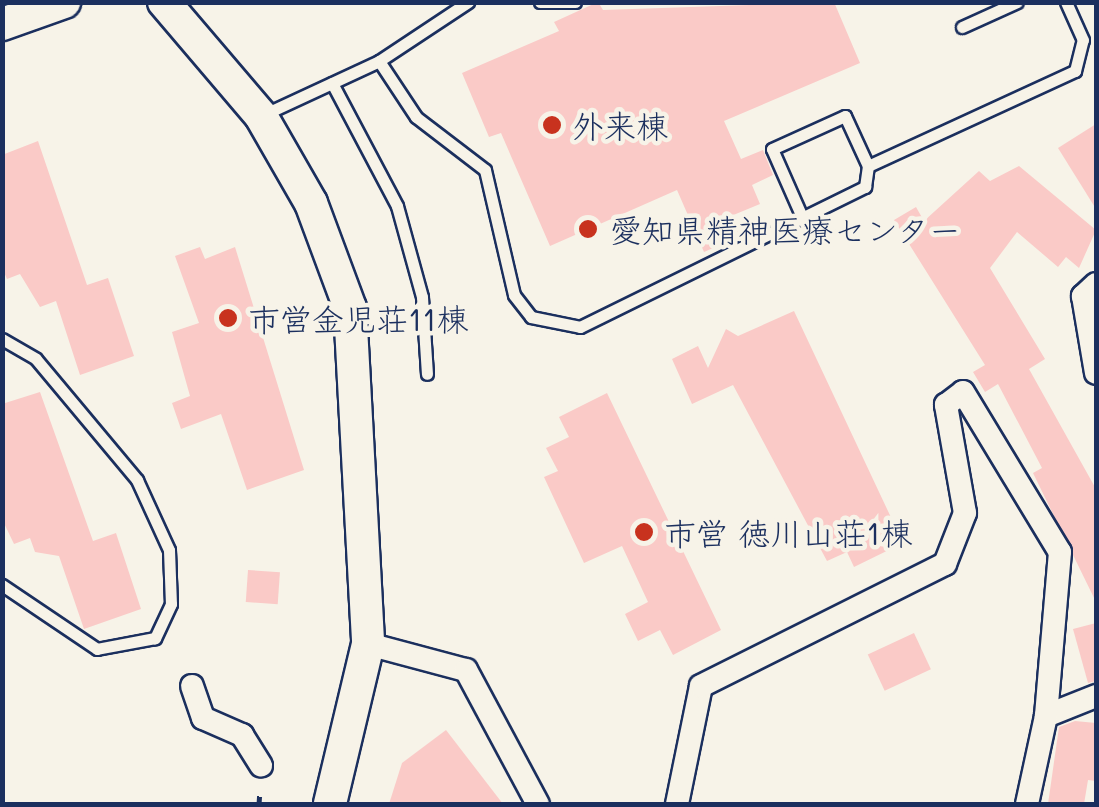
<!DOCTYPE html>
<html>
<head>
<meta charset="utf-8">
<style>
	body { margin:0 }
	#map { position:relative; width:1099px; height:807px; overflow:hidden; background:#f7f3e8; font-family:Mali,"Klee One",sans-serif }
	div>[style] { position:absolute }
	.building>* { inset:0; background:#facac7; transform-origin:0 0 }
	.path>* { height:5px; margin-top:-2.5px; transform-origin:0; background:repeating-linear-gradient(90deg,#1b2f5e 0 8px,transparent 0 16px) }
	.roads { filter:drop-shadow(2px 0 #1b2f5e) drop-shadow(-2px 0 #1b2f5e) drop-shadow(0 2px #1b2f5e) drop-shadow(0 -2px #1b2f5e) }
	.lane>* { height:11px; margin:-5.5px; padding:0 5.5px; transform-origin:5.5px; border-radius:5.5px; background:#f7f3e8 }
	.street>* { height:22px; margin:-11px; padding:0 11px; transform-origin:11px; border-radius:11px; background:#f7f3e8 }
	.secondary>* { height:32px; margin:-16px; padding:0 16px; transform-origin:16px; border-radius:16px; background:#f7f3e8 }
	.dots>* { width:28px; height:28px; translate:-50% -50%; box-sizing:border-box; border:5px solid #f7f3e8; border-radius:50% }
	span { translate:-50% -50%; white-space:nowrap; text-align:center; line-height:1.15; -webkit-text-stroke:9px #f7f3e8; paint-order:stroke }
	.poi-label { font-size:32px; color:#1b2f5e }
	.left { translate:0 -50%; text-align:left }
	.frame { position:absolute; inset:0; border:5px solid #1b2f5e; pointer-events:none }
</style>
</head>
<body>
<div id="map">
	<div class="building">
		<i style="clip-path:polygon(598px 2px,603px 10px,834px 2px,860px 63px,724px 121px,741px 159px,763px 150px,773px 175px,752px 185px,760px 204px,731px 216px,740px 236px,704px 252px,677px 190px,550px 246px,501px 133px,489px 137px,462px 73px,559px 31px,554px 22px)"></i>
		<i style="clip-path:polygon(1096px 124px,1096px 209px,1058px 148px)"></i>
		<i style="clip-path:polygon(38px 141px,87px 285px,108px 278px,134px 356px,80px 375px,56px 301px,40px 307px,20px 274px,7px 279px,2px 268px,2px 155px)"></i>
		<i style="clip-path:polygon(1019px 166px,1096px 230px,1079px 268px,1066px 257px,1058px 267px,1017px 232px,990px 268px,1045px 359px,1029px 369px,1096px 489px,1096px 602px,1033px 473px,1042px 468px,998px 384px,985px 392px,973px 372px,985px 365px,894px 220px,916px 207px,924px 221px,979px 171px,990px 181px)"></i>
		<i style="clip-path:polygon(200px 247px,205px 259px,235px 247px,304px 470px,247px 490px,221px 414px,181px 429px,172px 403px,190px 396px,172px 332px,199px 323px,175px 256px)"></i>
		<i style="clip-path:polygon(794px 311px,903px 543px,854px 567px,847px 552px,827px 561px,733px 385px,692px 404px,672px 359px,698px 346px,708px 368px,726px 329px,738px 336px)"></i>
		<i style="clip-path:polygon(40px 392px,93px 541px,116px 533px,141px 609px,84px 629px,59px 556px,35px 552px,30px 538px,14px 544px,2px 519px,2px 404px)"></i>
		<i style="clip-path:polygon(607px 393px,721px 630px,673px 655px,660px 630px,638px 641px,625px 614px,648px 602px,622px 546px,584px 563px,544px 477px,558px 471px,546px 448px,569px 437px,559px 417px)"></i>
		<i style="left:248px;top:570px;width:32px;height:32px;rotate:4deg"></i>
		<i style="clip-path:polygon(1096px 623px,1096px 681px,1088px 683px,1073px 629px)"></i>
		<i style="left:914px;top:633px;width:40px;height:51px;rotate:65deg"></i>
		<i style="clip-path:polygon(1075px 721px,1096px 723px,1096px 781px,1088px 780px,1084px 804px,1048px 804px,1059px 727px)"></i>
		<i style="clip-path:polygon(446px 730px,503px 804px,389px 804px,402px 763px)"></i>
	</div>
	<div class="path">
		<i style="left:259px;top:804px;width:15px;rotate:-86deg"></i>
	</div>
	<div class="roads">
		<div class="lane">
			<i style="left:540px;top:2px;width:35px"></i>
			<i style="left:962px;top:27px;width:60px;rotate:-24.4deg"></i>
			<i style="left:379px;top:61px;width:67px;rotate:56.5deg"></i>
			<i style="left:416px;top:117px;width:87px;rotate:37.5deg"></i>
			<i style="left:485px;top:170px;width:128px;rotate:76.9deg"></i>
			<i style="left:514px;top:295px;width:28px;rotate:52deg"></i>
			<i style="left:531px;top:317px;width:50px;rotate:11.5deg"></i>
			<i style="left:580px;top:327px;width:318px;rotate:-26.2deg"></i>
			<i style="left:865px;top:187px;width:21px;rotate:-82deg"></i>
			<i style="left:868px;top:166px;width:228px;rotate:-24.7deg"></i>
			<i style="left:1075px;top:71px;width:32px;rotate:-76deg"></i>
			<i style="left:1083px;top:40px;width:42px;rotate:-114.1deg"></i>
			<i style="left:332px;top:83px;width:139px;rotate:62.1deg"></i>
			<i style="left:397px;top:206px;width:94px;rotate:74.6deg"></i>
			<i style="left:422px;top:297px;width:77px;rotate:86.3deg"></i>
			<i style="left:265px;top:114px;width:126px;rotate:-24.9deg"></i>
			<i style="left:379px;top:61px;width:107px;rotate:-33.5deg"></i>
			<i style="left:802px;top:217px;width:74px;rotate:-113.8deg"></i>
			<i style="left:772px;top:149px;width:80px;rotate:-24.3deg"></i>
			<i style="left:845px;top:116px;width:55px;rotate:65.3deg"></i>
			<i style="left:2px;top:339px;width:39px;rotate:30deg"></i>
			<i style="left:36px;top:359px;width:158px;rotate:50.1deg"></i>
			<i style="left:137px;top:480px;width:77px;rotate:65.4deg"></i>
			<i style="left:169px;top:550px;width:54px;rotate:87.9deg"></i>
			<i style="left:171px;top:604px;width:38px;rotate:115deg"></i>
			<i style="left:155px;top:638px;width:59px;rotate:169.3deg"></i>
			<i style="left:97px;top:649px;width:115px;rotate:-146deg"></i>
		</div>
		<div class="street">
			<i style="left:1096px;top:284px;width:18px;rotate:137deg"></i>
			<i style="left:1083px;top:296px;width:78px;rotate:80.4deg"></i>
			<i style="left:368px;top:644px;width:101px;rotate:14.9deg"></i>
			<i style="left:466px;top:670px;width:152px;rotate:61.8deg"></i>
			<i style="left:192px;top:686px;width:34px;rotate:71deg"></i>
			<i style="left:203px;top:718px;width:43px;rotate:23.6deg"></i>
			<i style="left:242px;top:735px;width:36px;rotate:58deg"></i>
			<i style="left:1046px;top:716px;width:54px;rotate:-21.8deg"></i>
			<i style="left:677px;top:804px;width:120px;rotate:-78.5deg"></i>
			<i style="left:701px;top:686px;width:273px;rotate:-26.6deg"></i>
			<i style="left:945px;top:564px;width:55px;rotate:-68.6deg"></i>
			<i style="left:965px;top:513px;width:110px;rotate:-100deg"></i>
			<i style="left:946px;top:405px;width:21px;rotate:-37deg"></i>
			<i style="left:963px;top:392px;width:187px;rotate:58.8deg"></i>
			<i style="left:1060px;top:552px;width:165px;rotate:94.9deg"></i>
			<i style="left:1046px;top:716px;width:90px;rotate:102.2deg"></i>
		</div>
		<div class="secondary">
			<i style="left:164px;top:2px;width:150px;rotate:49.6deg"></i>
			<i style="left:261px;top:116px;width:100px;rotate:60.1deg"></i>
			<i style="left:311px;top:203px;width:112px;rotate:69.6deg"></i>
			<i style="left:350px;top:308px;width:336px;rotate:86.9deg"></i>
			<i style="left:368px;top:644px;width:164px;rotate:103.4deg"></i>
			<i style="left:2px;top:24px;width:66px;rotate:-19.5deg"></i>
		</div>
	</div>
	<div class="dots">
		<i style="left:552px;top:125px;background:#c8321e"></i>
		<i style="left:588px;top:229px;background:#c8321e"></i>
		<i style="left:228px;top:318px;background:#c8321e"></i>
		<i style="left:644px;top:532px;background:#c8321e"></i>
	</div>
	<div class="poi-label">
		<span class="left" style="left:572px;top:125px">外来棟</span>
		<span class="left" style="left:610px;top:229px">愛知県精神医療センター</span>
		<span class="left" style="left:248px;top:318px">市営金児荘11棟</span>
		<span class="left" style="left:664px;top:532px">市営 徳川山荘1棟</span>
	</div>
	<div class="frame"></div>
</div>
</body>
</html>
